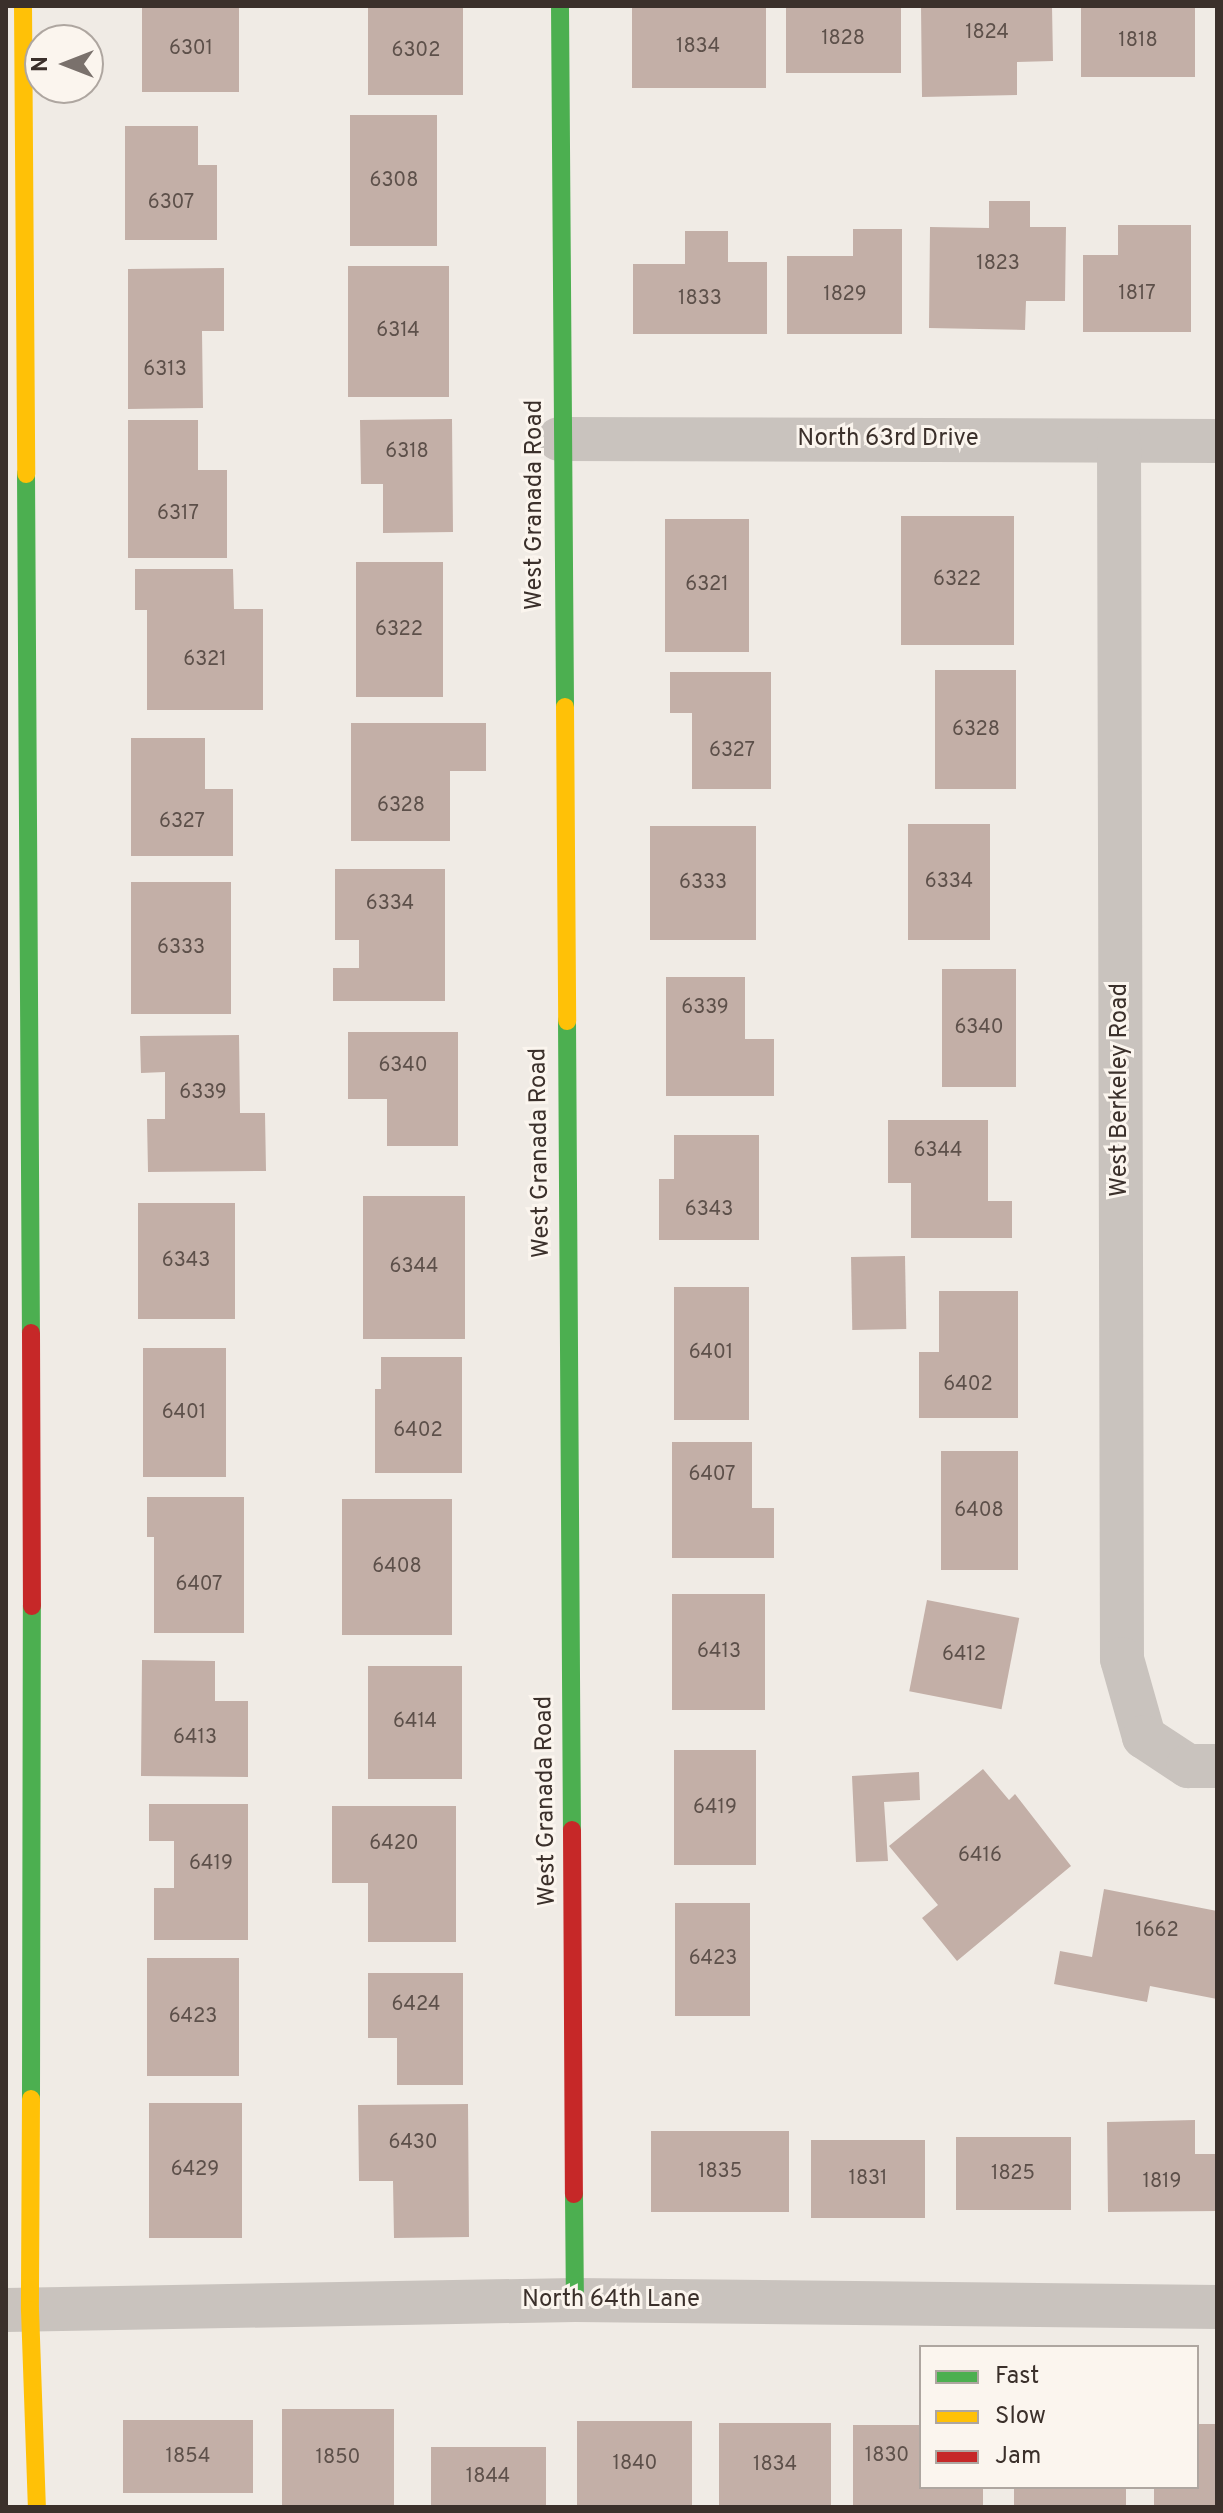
<!DOCTYPE html>
<html>
<head>
<meta charset="utf-8">
<style>
	body { margin:0 }
	#map { position:relative; width:1223px; height:2513px; overflow:hidden; background:#f0ebe5; font-family:Overpass,sans-serif }
	div>[style] { position:absolute }
	.building>* { inset:0; background:#c3afa7; transform-origin:0 0 }
	.street>* { height:44px; margin:-22px; padding:0 22px; transform-origin:22px; border-radius:22px; background:#c9c3be }
	.fast>* { height:18px; margin:-9px; padding:0 9px; transform-origin:9px; border-radius:9px; background:#4caf50 }
	.slow>* { height:18px; margin:-9px; padding:0 9px; transform-origin:9px; border-radius:9px; background:#ffc107 }
	.jam>* { height:18px; margin:-9px; padding:0 9px; transform-origin:9px; border-radius:9px; background:#c62828 }
	span { translate:-50% -50%; white-space:nowrap; text-align:center; line-height:1.15; -webkit-text-stroke:6px #fbf5ee; paint-order:stroke }
	.number-label { font-size:20px; color:#5d504a }
	.number-label span { -webkit-text-stroke-width:0 }
	.street-label { font-size:24px; color:#3b302b }
	.frame { position:absolute; inset:0; border:8px solid #3b302b; pointer-events:none }
	.legend { position:absolute; left:919px; top:2345px; width:280px; height:144px; box-sizing:border-box; background:#fbf5ee; border:2px solid #aea6a0; margin:0; padding:10px 14px; list-style:none; font-size:24px; color:#3b302b }
	.legend li { display:flex; align-items:center; gap:16px; height:40px }
	.legend b { width:40px; border:2px solid #aea6a0 }
	.north { position:absolute; left:24px; top:24px; width:80px; height:80px; box-sizing:border-box; background:#fbf5ee; border:2px solid #aea6a0; border-radius:50%; rotate:270deg; font-size:22px; font-weight:700; line-height:32px; text-align:center; color:#3b302b }
	.north::after { content:''; display:block; margin:auto; width:28px; height:36px; background:#7a716c; clip-path:polygon(50% 0,100% 100%,50% 72%,0 100%) }
</style>
</head>
<body>
<div id="map">
	<div class="building">
		<i style="left:142px;top:6px;width:97px;height:86px"></i>
		<i style="left:368px;top:6px;width:95px;height:89px"></i>
		<i style="left:632px;top:6px;width:134px;height:82px"></i>
		<i style="left:786px;top:6px;width:115px;height:67px"></i>
		<i style="clip-path:polygon(921px 6px,1052px 6px,1053px 61px,1017px 62px,1017px 95px,922px 97px)"></i>
		<i style="left:1081px;top:6px;width:114px;height:71px"></i>
		<i style="left:350px;top:115px;width:87px;height:131px"></i>
		<i style="clip-path:polygon(125px 126px,198px 126px,198px 165px,217px 165px,217px 240px,125px 240px)"></i>
		<i style="clip-path:polygon(989px 201px,1030px 201px,1030px 227px,1066px 227px,1065px 301px,1026px 301px,1025px 330px,929px 328px,930px 227px,989px 228px)"></i>
		<i style="clip-path:polygon(1118px 225px,1191px 225px,1191px 332px,1083px 332px,1083px 255px,1118px 255px)"></i>
		<i style="clip-path:polygon(853px 229px,902px 229px,902px 334px,787px 334px,787px 256px,853px 256px)"></i>
		<i style="clip-path:polygon(685px 231px,728px 231px,728px 262px,767px 262px,767px 334px,633px 334px,633px 264px,685px 264px)"></i>
		<i style="left:348px;top:266px;width:101px;height:131px"></i>
		<i style="clip-path:polygon(224px 268px,224px 331px,202px 331px,203px 408px,128px 409px,128px 269px)"></i>
		<i style="clip-path:polygon(452px 419px,453px 532px,383px 533px,383px 484px,361px 484px,360px 420px)"></i>
		<i style="clip-path:polygon(128px 420px,198px 420px,198px 470px,227px 470px,227px 558px,128px 558px)"></i>
		<i style="left:901px;top:516px;width:113px;height:129px"></i>
		<i style="left:665px;top:519px;width:84px;height:133px"></i>
		<i style="left:356px;top:562px;width:87px;height:135px"></i>
		<i style="clip-path:polygon(135px 569px,233px 569px,234px 609px,263px 609px,263px 710px,147px 710px,147px 610px,135px 610px)"></i>
		<i style="left:935px;top:670px;width:81px;height:119px"></i>
		<i style="clip-path:polygon(670px 672px,771px 672px,771px 789px,692px 789px,692px 713px,670px 713px)"></i>
		<i style="clip-path:polygon(351px 723px,486px 723px,486px 771px,450px 771px,450px 841px,351px 841px)"></i>
		<i style="clip-path:polygon(131px 738px,205px 738px,205px 789px,233px 789px,233px 856px,131px 856px)"></i>
		<i style="left:908px;top:824px;width:82px;height:116px"></i>
		<i style="left:650px;top:826px;width:106px;height:114px"></i>
		<i style="clip-path:polygon(335px 869px,445px 869px,445px 1001px,333px 1001px,333px 968px,359px 968px,359px 940px,335px 940px)"></i>
		<i style="left:131px;top:882px;width:100px;height:132px"></i>
		<i style="left:942px;top:969px;width:74px;height:118px"></i>
		<i style="clip-path:polygon(666px 977px,745px 977px,745px 1039px,774px 1039px,774px 1096px,666px 1096px)"></i>
		<i style="clip-path:polygon(348px 1032px,458px 1032px,458px 1146px,387px 1146px,387px 1099px,348px 1099px)"></i>
		<i style="clip-path:polygon(239px 1035px,240px 1113px,265px 1113px,266px 1171px,148px 1172px,147px 1119px,165px 1119px,165px 1072px,141px 1073px,140px 1036px)"></i>
		<i style="clip-path:polygon(888px 1120px,988px 1120px,988px 1201px,1012px 1201px,1012px 1238px,911px 1238px,911px 1183px,888px 1183px)"></i>
		<i style="clip-path:polygon(674px 1135px,759px 1135px,759px 1240px,659px 1240px,659px 1179px,674px 1179px)"></i>
		<i style="left:363px;top:1196px;width:102px;height:143px"></i>
		<i style="left:138px;top:1203px;width:97px;height:116px"></i>
		<i style="left:905px;top:1256px;width:73px;height:54px;rotate:89deg"></i>
		<i style="left:674px;top:1287px;width:75px;height:133px"></i>
		<i style="clip-path:polygon(939px 1291px,1018px 1291px,1018px 1418px,919px 1418px,919px 1352px,939px 1352px)"></i>
		<i style="left:143px;top:1348px;width:83px;height:129px"></i>
		<i style="clip-path:polygon(381px 1357px,462px 1357px,462px 1473px,375px 1473px,375px 1389px,381px 1389px)"></i>
		<i style="clip-path:polygon(672px 1442px,752px 1442px,752px 1508px,774px 1508px,774px 1558px,672px 1558px)"></i>
		<i style="left:941px;top:1451px;width:77px;height:119px"></i>
		<i style="clip-path:polygon(147px 1497px,244px 1497px,244px 1633px,154px 1633px,154px 1537px,147px 1537px)"></i>
		<i style="left:342px;top:1499px;width:110px;height:136px"></i>
		<i style="left:672px;top:1594px;width:93px;height:116px"></i>
		<i style="left:927px;top:1600px;width:94px;height:93px;rotate:11deg"></i>
		<i style="clip-path:polygon(142px 1660px,215px 1661px,215px 1701px,248px 1701px,248px 1777px,141px 1776px)"></i>
		<i style="left:368px;top:1666px;width:94px;height:113px"></i>
		<i style="left:674px;top:1750px;width:82px;height:115px"></i>
		<i style="clip-path:polygon(983px 1769px,1009px 1800px,1015px 1794px,1071px 1866px,957px 1961px,922px 1918px,938px 1905px,889px 1846px)"></i>
		<i style="clip-path:polygon(919px 1772px,920px 1800px,884px 1802px,888px 1861px,856px 1862px,852px 1776px)"></i>
		<i style="clip-path:polygon(149px 1804px,248px 1804px,248px 1940px,154px 1940px,154px 1888px,174px 1888px,174px 1841px,149px 1841px)"></i>
		<i style="clip-path:polygon(332px 1806px,456px 1806px,456px 1942px,368px 1942px,368px 1883px,332px 1883px)"></i>
		<i style="clip-path:polygon(1104px 1889px,1217px 1911px,1217px 1999px,1150px 1986px,1147px 2002px,1054px 1984px,1060px 1951px,1092px 1957px)"></i>
		<i style="left:675px;top:1903px;width:75px;height:113px"></i>
		<i style="left:147px;top:1958px;width:92px;height:118px"></i>
		<i style="clip-path:polygon(368px 1973px,463px 1973px,463px 2085px,397px 2085px,397px 2038px,368px 2038px)"></i>
		<i style="left:149px;top:2103px;width:93px;height:135px"></i>
		<i style="clip-path:polygon(468px 2104px,469px 2237px,394px 2238px,393px 2181px,359px 2181px,358px 2105px)"></i>
		<i style="clip-path:polygon(1195px 2120px,1195px 2154px,1217px 2154px,1217px 2211px,1108px 2212px,1107px 2122px)"></i>
		<i style="left:651px;top:2131px;width:138px;height:81px"></i>
		<i style="left:956px;top:2137px;width:115px;height:73px"></i>
		<i style="left:811px;top:2140px;width:114px;height:78px"></i>
		<i style="left:282px;top:2409px;width:112px;height:98px"></i>
		<i style="left:123px;top:2420px;width:130px;height:73px"></i>
		<i style="left:577px;top:2421px;width:115px;height:85px"></i>
		<i style="left:719px;top:2423px;width:112px;height:84px"></i>
		<i style="clip-path:polygon(1197px 2424px,1217px 2424px,1217px 2507px,1154px 2507px,1154px 2487px,1197px 2487px)"></i>
		<i style="clip-path:polygon(853px 2425px,921px 2425px,921px 2487px,983px 2487px,983px 2507px,853px 2507px)"></i>
		<i style="left:431px;top:2447px;width:115px;height:60px"></i>
		<i style="left:1014px;top:2487px;width:112px;height:20px"></i>
	</div>
	<div class="street">
		<i style="left:559px;top:439px;width:658px;rotate:0.17deg"></i>
		<i style="left:1119px;top:441px;width:1218px;rotate:89.86deg"></i>
		<i style="left:1122px;top:1659px;width:81px;rotate:74.2deg"></i>
		<i style="left:1144px;top:1737px;width:53px;rotate:33.4deg"></i>
		<i style="left:1188px;top:1766px;width:29px"></i>
		<i style="left:6px;top:2310px;width:569px;rotate:-1.01deg"></i>
		<i style="left:575px;top:2300px;width:642px;rotate:0.62deg"></i>
	</div>
	<div class="fast">
		<i style="left:560px;top:6px;width:701px;rotate:89.59deg"></i>
		<i style="left:26px;top:474px;width:859px;rotate:89.67deg"></i>
		<i style="left:567px;top:1021px;width:809px;rotate:89.65deg"></i>
		<i style="left:31px;top:2099px;width:493px;rotate:-89.9deg"></i>
		<i style="left:574px;top:2194px;width:106px;rotate:89.5deg"></i>
	</div>
	<div class="slow">
		<i style="left:23px;top:6px;width:468px;rotate:89.6deg"></i>
		<i style="left:565px;top:707px;width:314px;rotate:89.6deg"></i>
		<i style="left:31px;top:2099px;width:211px;rotate:90.3deg"></i>
		<i style="left:30px;top:2310px;width:197px;rotate:88deg"></i>
	</div>
	<div class="jam">
		<i style="left:31px;top:1333px;width:273px;rotate:89.8deg"></i>
		<i style="left:572px;top:1830px;width:364px;rotate:89.7deg"></i>
	</div>
	<div class="number-label">
		<span style="left:987px;top:33px">1824</span>
		<span style="left:843px;top:39px">1828</span>
		<span style="left:1138px;top:41px">1818</span>
		<span style="left:698px;top:47px">1834</span>
		<span style="left:191px;top:49px">6301</span>
		<span style="left:416px;top:51px">6302</span>
		<span style="left:394px;top:181px">6308</span>
		<span style="left:171px;top:203px">6307</span>
		<span style="left:998px;top:264px">1823</span>
		<span style="left:1137px;top:294px">1817</span>
		<span style="left:845px;top:295px">1829</span>
		<span style="left:700px;top:299px">1833</span>
		<span style="left:398px;top:331px">6314</span>
		<span style="left:165px;top:370px">6313</span>
		<span style="left:407px;top:452px">6318</span>
		<span style="left:178px;top:514px">6317</span>
		<span style="left:957px;top:580px">6322</span>
		<span style="left:707px;top:585px">6321</span>
		<span style="left:399px;top:630px">6322</span>
		<span style="left:205px;top:660px">6321</span>
		<span style="left:976px;top:730px">6328</span>
		<span style="left:732px;top:751px">6327</span>
		<span style="left:401px;top:806px">6328</span>
		<span style="left:182px;top:822px">6327</span>
		<span style="left:949px;top:882px">6334</span>
		<span style="left:703px;top:883px">6333</span>
		<span style="left:390px;top:904px">6334</span>
		<span style="left:181px;top:948px">6333</span>
		<span style="left:705px;top:1008px">6339</span>
		<span style="left:979px;top:1028px">6340</span>
		<span style="left:403px;top:1066px">6340</span>
		<span style="left:203px;top:1093px">6339</span>
		<span style="left:938px;top:1151px">6344</span>
		<span style="left:709px;top:1210px">6343</span>
		<span style="left:186px;top:1261px">6343</span>
		<span style="left:414px;top:1267px">6344</span>
		<span style="left:711px;top:1353px">6401</span>
		<span style="left:968px;top:1385px">6402</span>
		<span style="left:184px;top:1413px">6401</span>
		<span style="left:418px;top:1431px">6402</span>
		<span style="left:712px;top:1475px">6407</span>
		<span style="left:979px;top:1511px">6408</span>
		<span style="left:397px;top:1567px">6408</span>
		<span style="left:199px;top:1585px">6407</span>
		<span style="left:719px;top:1652px">6413</span>
		<span style="left:964px;top:1655px">6412</span>
		<span style="left:415px;top:1722px">6414</span>
		<span style="left:195px;top:1738px">6413</span>
		<span style="left:715px;top:1808px">6419</span>
		<span style="left:394px;top:1844px">6420</span>
		<span style="left:980px;top:1856px">6416</span>
		<span style="left:211px;top:1864px">6419</span>
		<span style="left:1157px;top:1931px">1662</span>
		<span style="left:713px;top:1959px">6423</span>
		<span style="left:416px;top:2005px">6424</span>
		<span style="left:193px;top:2017px">6423</span>
		<span style="left:413px;top:2143px">6430</span>
		<span style="left:195px;top:2170px">6429</span>
		<span style="left:720px;top:2172px">1835</span>
		<span style="left:1013px;top:2174px">1825</span>
		<span style="left:868px;top:2179px">1831</span>
		<span style="left:1162px;top:2182px">1819</span>
		<span style="left:887px;top:2456px">1830</span>
		<span style="left:188px;top:2457px">1854</span>
		<span style="left:338px;top:2458px">1850</span>
		<span style="left:635px;top:2464px">1840</span>
		<span style="left:775px;top:2465px">1834</span>
		<span style="left:488px;top:2477px">1844</span>
	</div>
	<div class="street-label">
		<span style="left:888px;top:440px">North 63rd Drive</span>
		<span style="left:536px;top:505px;rotate:-90deg">West Granada Road</span>
		<span style="left:1121px;top:1090px;rotate:-90deg">West Berkeley Road</span>
		<span style="left:541px;top:1153px;rotate:-91deg">West Granada Road</span>
		<span style="left:547px;top:1801px;rotate:-91deg">West Granada Road</span>
		<span style="left:611px;top:2301px">North 64th Lane</span>
	</div>
	<div class="frame"></div>
	<ul class="legend">
	<li><b style="height:10px;background:#4caf50"></b>Fast</li>
	<li><b style="height:10px;background:#ffc107"></b>Slow</li>
	<li><b style="height:10px;background:#c62828"></b>Jam</li>
	</ul>
	<div class="north">N</div>
</div>
</body>
</html>
